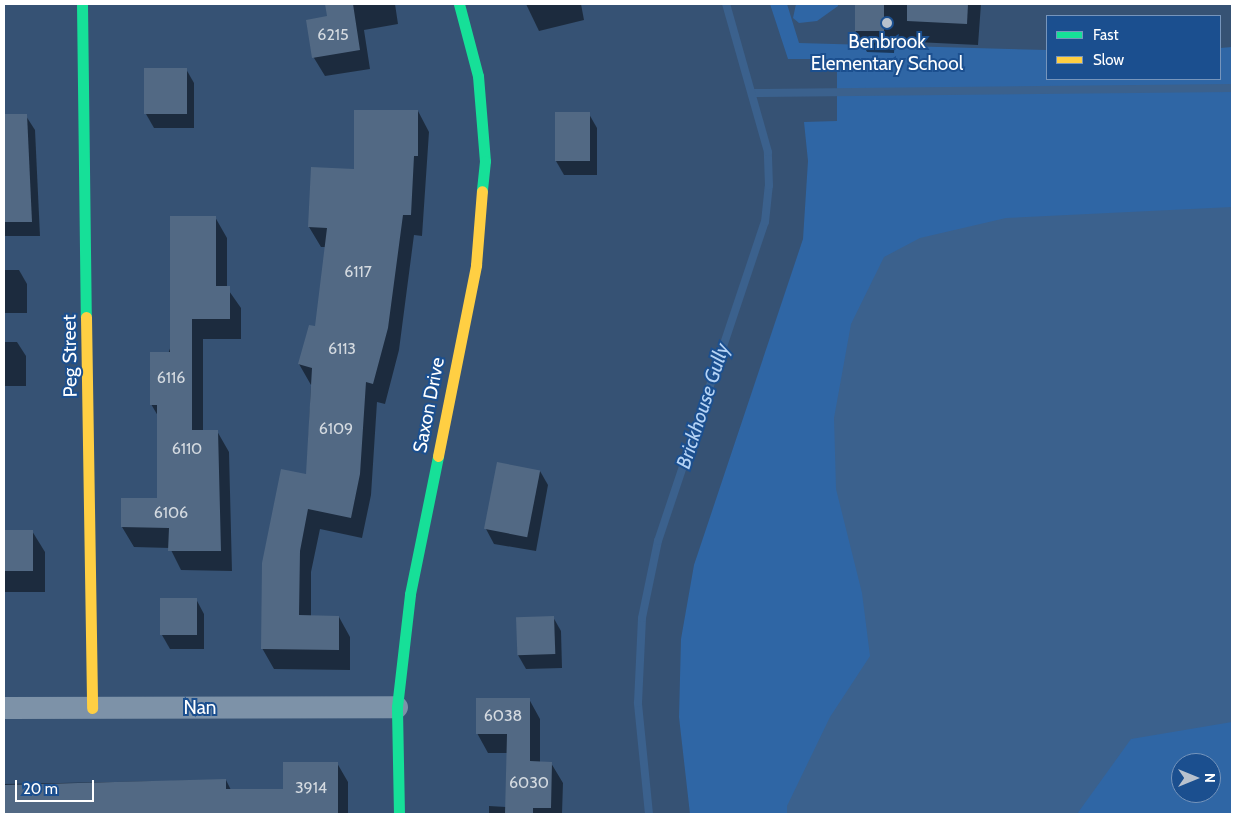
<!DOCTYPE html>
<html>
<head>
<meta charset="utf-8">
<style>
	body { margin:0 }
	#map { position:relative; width:1236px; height:818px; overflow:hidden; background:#365274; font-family:Cabin,sans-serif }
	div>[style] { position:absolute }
	.green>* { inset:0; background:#2f66a5 }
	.water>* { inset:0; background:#3b618d }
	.shadow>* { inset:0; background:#0007 }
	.stream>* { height:8px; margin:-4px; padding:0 4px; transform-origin:4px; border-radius:4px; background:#3b618d }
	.building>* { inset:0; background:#526984; transform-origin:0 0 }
	.street>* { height:22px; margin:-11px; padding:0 11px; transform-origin:11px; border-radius:11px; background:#7d92a8 }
	.fast>* { height:11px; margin:-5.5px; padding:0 5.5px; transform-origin:5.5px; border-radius:5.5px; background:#16e098 }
	.slow>* { height:11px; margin:-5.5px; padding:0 5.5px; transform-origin:5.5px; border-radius:5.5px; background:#ffcf43 }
	.dots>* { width:14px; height:14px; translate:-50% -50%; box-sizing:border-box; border:2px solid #1b4f8f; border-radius:50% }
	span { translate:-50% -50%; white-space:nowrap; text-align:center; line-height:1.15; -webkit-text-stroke:4px #1b4f8f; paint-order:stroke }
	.number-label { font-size:16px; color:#d4dae0 }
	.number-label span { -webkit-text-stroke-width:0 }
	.poi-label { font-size:19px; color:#fff }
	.street-label { font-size:19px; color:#fff }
	.water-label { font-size:20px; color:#b5d3f5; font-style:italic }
	.frame { position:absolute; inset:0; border:5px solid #fff; pointer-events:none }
	.legend { position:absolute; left:1046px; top:15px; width:175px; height:65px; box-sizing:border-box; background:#1b4f8f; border:1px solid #7695bc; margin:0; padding:6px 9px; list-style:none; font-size:15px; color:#fff }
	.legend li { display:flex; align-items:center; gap:10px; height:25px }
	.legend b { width:25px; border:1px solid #7695bc }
	.north { position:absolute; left:1171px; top:753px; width:50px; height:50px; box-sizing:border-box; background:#1b4f8f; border:1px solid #7695bc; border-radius:50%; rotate:90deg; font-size:14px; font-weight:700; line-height:20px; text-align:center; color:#fff }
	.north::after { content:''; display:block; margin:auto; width:18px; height:22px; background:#b9c2ce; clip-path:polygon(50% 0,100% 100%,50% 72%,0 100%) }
	.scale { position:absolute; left:15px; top:780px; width:79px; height:22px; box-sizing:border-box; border:2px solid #fff; border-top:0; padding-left:6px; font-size:15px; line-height:18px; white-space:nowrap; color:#fff; -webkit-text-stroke:4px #1b4f8f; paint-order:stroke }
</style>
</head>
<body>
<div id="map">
	<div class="green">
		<i style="clip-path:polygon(evenodd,770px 4px,787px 4px,799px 43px,1047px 50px,1047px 79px,1220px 79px,1220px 48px,1232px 47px,1232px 814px,690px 814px,679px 717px,681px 639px,694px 565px,803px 239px,808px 161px,804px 122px,837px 121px,837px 59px,788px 59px,770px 4px,1181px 763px,1211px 763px,1211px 793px,1181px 793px,1181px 763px)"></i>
		<i style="clip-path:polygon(796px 4px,838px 4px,838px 6px,817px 21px,799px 23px,793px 18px)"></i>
	</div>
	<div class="water">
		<i style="clip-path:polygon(1232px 207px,1232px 722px,1131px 739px,1077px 814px,787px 814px,787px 806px,830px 717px,870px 656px,862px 593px,836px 489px,834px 418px,851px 324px,884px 257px,920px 238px,1006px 218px)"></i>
	</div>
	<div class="shadow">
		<i style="clip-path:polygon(326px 4px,395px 4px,398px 24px,364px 30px,370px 69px,325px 76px,314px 58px,328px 17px)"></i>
		<i style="clip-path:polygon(526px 4px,581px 4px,584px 20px,539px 31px)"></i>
		<i style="clip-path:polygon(858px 4px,981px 4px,978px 45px,895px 41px,894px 53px,867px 52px,855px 30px)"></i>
		<i style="clip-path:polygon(146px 69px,186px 69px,194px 83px,194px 128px,154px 128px,146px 114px)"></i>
		<i style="clip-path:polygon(418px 111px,429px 132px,422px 236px,414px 235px,399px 350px,385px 404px,377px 402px,371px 495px,362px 538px,320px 529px,311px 572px,311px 616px,339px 617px,350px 637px,350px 670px,274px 669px,262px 648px,307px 475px,311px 385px,299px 364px,316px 328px,326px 247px,321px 247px,309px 227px,355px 170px)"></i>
		<i style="clip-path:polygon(589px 114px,597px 128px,597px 175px,564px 175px,556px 161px)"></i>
		<i style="clip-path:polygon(4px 116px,26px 116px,35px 130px,40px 236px,4px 236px)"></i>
		<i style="clip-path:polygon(215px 217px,227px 238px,227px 288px,241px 308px,241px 339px,203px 339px,203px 431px,217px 431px,229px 452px,232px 571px,181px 570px,170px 548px,134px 547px,122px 527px,123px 499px,158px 500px,158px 416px,151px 404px)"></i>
		<i style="clip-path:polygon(4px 270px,19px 270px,27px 284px,27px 313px,4px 313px)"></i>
		<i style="clip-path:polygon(4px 342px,17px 342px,26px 356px,26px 386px,4px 386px)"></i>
		<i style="clip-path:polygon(540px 471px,548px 485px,536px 551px,494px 544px,486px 529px)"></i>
		<i style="clip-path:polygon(4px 531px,32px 531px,45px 552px,45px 592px,4px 592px)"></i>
		<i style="clip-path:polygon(162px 599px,196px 599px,204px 614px,204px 649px,170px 649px,162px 635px)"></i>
		<i style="clip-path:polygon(553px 617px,561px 631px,562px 668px,526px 669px,518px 655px,517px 618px)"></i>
		<i style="clip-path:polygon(529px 699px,540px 719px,540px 763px,551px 763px,563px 783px,562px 814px,489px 814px,489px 806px,506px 807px,508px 753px,488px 753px,477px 733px)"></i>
		<i style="clip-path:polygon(337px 763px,348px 782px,348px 814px,4px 814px,4px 784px,226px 780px,231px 790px,285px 790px)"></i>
	</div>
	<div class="stream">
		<i style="left:753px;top:93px;width:479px;rotate:-0.6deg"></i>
		<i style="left:649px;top:814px;width:112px;rotate:-95.7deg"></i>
		<i style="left:638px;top:703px;width:85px;rotate:-87.3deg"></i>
		<i style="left:642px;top:618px;width:79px;rotate:-78.3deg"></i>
		<i style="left:658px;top:541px;width:336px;rotate:-71.5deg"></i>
		<i style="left:765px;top:222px;width:36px;rotate:-84deg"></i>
		<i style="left:769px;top:186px;width:34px;rotate:-92deg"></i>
		<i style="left:768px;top:152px;width:154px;rotate:-105.8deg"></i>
	</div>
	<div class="building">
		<i style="clip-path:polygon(325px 4px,353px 4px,360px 50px,312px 58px,306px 20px,327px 16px)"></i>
		<i style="left:855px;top:4px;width:29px;height:27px"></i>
		<i style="clip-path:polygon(907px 4px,968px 4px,967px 24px,907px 21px)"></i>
		<i style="left:144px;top:68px;width:43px;height:46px"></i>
		<i style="clip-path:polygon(354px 110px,418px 110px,418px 156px,414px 156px,411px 215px,403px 215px,388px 328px,373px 384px,366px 382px,360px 474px,351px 518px,308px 509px,300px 551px,299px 615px,339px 616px,339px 650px,261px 649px,262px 563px,281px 469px,306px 474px,312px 368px,298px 364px,309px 325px,315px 326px,327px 228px,308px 227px,311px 167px,354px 169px)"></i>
		<i style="left:555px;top:112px;width:35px;height:49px"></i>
		<i style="clip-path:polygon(4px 114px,27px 114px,32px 222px,4px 222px)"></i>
		<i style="clip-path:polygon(170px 216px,216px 216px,216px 286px,230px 286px,230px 319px,192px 319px,192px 430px,218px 430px,221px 551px,168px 551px,169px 528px,121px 527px,121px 498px,157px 498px,157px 405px,150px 405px,150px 352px,170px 352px)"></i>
		<i style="left:497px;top:462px;width:44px;height:68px;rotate:11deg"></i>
		<i style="left:4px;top:530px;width:29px;height:41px"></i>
		<i style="left:160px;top:598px;width:37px;height:37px"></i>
		<i style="left:554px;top:616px;width:38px;height:38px;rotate:88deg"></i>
		<i style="clip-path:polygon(476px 698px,530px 698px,530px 761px,552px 762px,551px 808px,533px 808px,533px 814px,505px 814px,507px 734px,476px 734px)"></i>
		<i style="clip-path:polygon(283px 762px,338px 762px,338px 814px,4px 814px,4px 785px,226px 779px,226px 789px,283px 789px)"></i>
	</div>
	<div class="street">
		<i style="left:4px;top:708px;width:393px;rotate:-0.1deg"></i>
	</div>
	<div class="fast">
		<i style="left:82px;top:4px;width:313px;rotate:89.3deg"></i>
		<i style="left:459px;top:4px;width:74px;rotate:75.2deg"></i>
		<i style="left:478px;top:76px;width:85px;rotate:85.3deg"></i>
		<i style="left:485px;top:161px;width:30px;rotate:96deg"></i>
		<i style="left:399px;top:814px;width:107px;rotate:-91.1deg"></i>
		<i style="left:397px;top:707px;width:114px;rotate:-83.4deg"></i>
		<i style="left:410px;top:594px;width:141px;rotate:-78.5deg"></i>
	</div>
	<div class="slow">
		<i style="left:86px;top:317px;width:391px;rotate:89.1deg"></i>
		<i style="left:438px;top:456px;width:195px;rotate:-78.7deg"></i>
		<i style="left:476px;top:265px;width:74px;rotate:-85.4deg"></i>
	</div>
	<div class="dots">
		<i style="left:887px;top:23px;background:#b9c2ce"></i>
	</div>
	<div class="number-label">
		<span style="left:333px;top:35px">6215</span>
		<span style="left:358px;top:272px">6117</span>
		<span style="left:342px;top:349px">6113</span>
		<span style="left:171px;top:378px">6116</span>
		<span style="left:336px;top:429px">6109</span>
		<span style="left:187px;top:449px">6110</span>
		<span style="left:171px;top:513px">6106</span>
		<span style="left:503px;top:716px">6038</span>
		<span style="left:529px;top:783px">6030</span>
		<span style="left:311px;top:788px">3914</span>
	</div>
	<div class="poi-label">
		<span style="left:887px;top:53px">Benbrook<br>Elementary School</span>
	</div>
	<div class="street-label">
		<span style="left:70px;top:356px;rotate:-91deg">Peg Street</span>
		<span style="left:429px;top:405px;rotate:-79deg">Saxon Drive</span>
		<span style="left:200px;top:708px">Nan</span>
	</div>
	<div class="water-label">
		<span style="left:703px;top:406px;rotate:-72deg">Brickhouse Gully</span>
	</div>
	<div class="frame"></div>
	<ul class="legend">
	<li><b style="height:6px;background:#16e098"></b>Fast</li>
	<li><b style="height:6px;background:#ffcf43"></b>Slow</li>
	</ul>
	<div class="north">N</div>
	<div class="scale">20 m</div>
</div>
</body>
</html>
